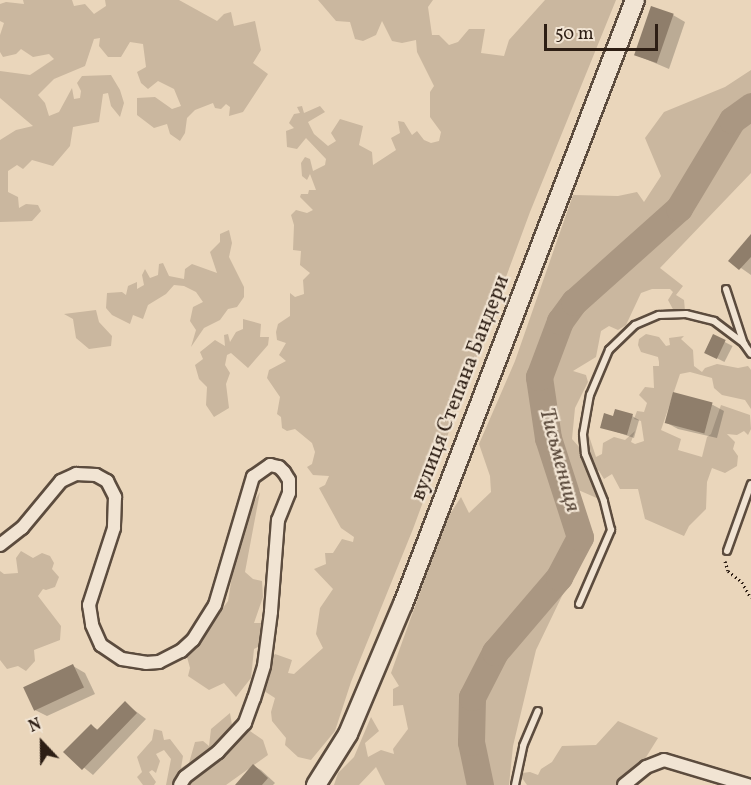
<!DOCTYPE html>
<html>
<head>
<meta charset="utf-8">
<style>
	body { margin:0 }
	#map { position:relative; width:751px; height:785px; overflow:hidden; background:#ead6bb; font-family:Vollkorn,serif }
	div>[style] { position:absolute }
	.green>* { inset:0; background:#cab79f }
	.shadow>* { inset:0; background:#0003; transform-origin:0 0 }
	.river>* { height:27px; margin:-13.5px; padding:0 13.5px; transform-origin:13.5px; border-radius:13.5px; background:#aa9782 }
	.building>* { inset:0; background:#8f7e6b; transform-origin:0 0 }
	.path>* { height:3px; margin-top:-1.5px; transform-origin:0; background:repeating-linear-gradient(90deg,#2d1e14 0 1.5px,transparent 0 4.5px) }
	.roads { filter:drop-shadow(2px 0 #5c4c3e) drop-shadow(-2px 0 #5c4c3e) drop-shadow(0 2px #5c4c3e) drop-shadow(0 -2px #5c4c3e) }
	.service>* { height:6px; margin:-3px; padding:0 3px; transform-origin:3px; border-radius:3px; background:#f1e4d3 }
	.minor>* { height:12px; margin:-6px; padding:0 6px; transform-origin:6px; border-radius:6px; background:#f1e4d3 }
	.secondary>* { height:18px; margin:-9px; padding:0 9px; transform-origin:9px; border-radius:9px; background:#f1e4d3 }
	span { translate:-50% -50%; white-space:nowrap; text-align:center; line-height:1.15; -webkit-text-stroke:4.5px #f1e4d3; paint-order:stroke }
	.street-label { font-size:21px; color:#2d1e14 }
	.water-label { font-size:22px; color:#59483a; font-style:italic }
	.north { position:absolute; left:12px; top:713px; width:60px; height:60px; -webkit-text-stroke:4px #f1e4d3; paint-order:stroke; rotate:338deg; font-size:16px; font-weight:700; line-height:24px; text-align:center; color:#2d1e14 }
	.north::after { content:''; display:block; margin:auto; width:21px; height:27px; background:#2d1e14; clip-path:polygon(50% 0,100% 100%,50% 72%,0 100%) }
	.scale { position:absolute; left:544px; top:24px; width:114px; height:27px; box-sizing:border-box; border:3px solid #2d1e14; border-top:0; padding-left:8px; font-size:18px; line-height:21px; white-space:nowrap; color:#2d1e14; -webkit-text-stroke:4px #f1e4d3; paint-order:stroke }
</style>
</head>
<body>
<div id="map">
	<div class="green">
		<i style="clip-path:polygon(23px 0,72px 0,74px 6px,85px 4px,94px 14px,106px 6px,105px 0,179px 0,217px 21px,224px 14px,231px 12px,234px 26px,255px 21px,261px 50px,253px 63px,268px 74px,243px 112px,229px 116px,230px 107px,226px 104px,221px 109px,215px 108px,213px 103px,195px 110px,187px 118px,185px 133px,180px 141px,170px 134px,167px 124px,154px 128px,137px 115px,137px 98px,155px 97px,172px 109px,181px 106px,174px 89px,158px 81px,148px 89px,141px 83px,137px 72px,146px 67px,143px 44px,130px 42px,121px 57px,108px 57px,99px 46px,100px 38px,94px 39px,85px 66px,54px 79px,38px 95px,45px 103px,49px 116px,59px 112px,72px 88px,74px 99px,80px 98px,81px 91px,77px 83px,82px 76px,111px 75px,120px 90px,124px 103px,120px 117px,111px 106px,108px 93px,103px 94px,99px 122px,73px 127px,70px 146px,53px 166px,32px 160px,23px 169px,17px 165px,8px 171px,8px 192px,18px 197px,19px 208px,26px 204px,38px 205px,41px 211px,32px 221px,0 222px,0 140px,16px 130px,33px 126px,0 98px,0 71px,30px 75px,54px 59px,49px 54px,33px 57px,21px 49px,16px 54px,3px 57px,0 52px,0 35px,4px 23px,0 21px,0 4px,6px 2px,24px 4px)"></i>
		<i style="clip-path:polygon(318px 0,433px 0,428px 7px,432px 35px,439px 35px,449px 45px,458px 42px,469px 29px,485px 29px,481px 53px,504px 56px,509px 40px,545px 0,616px 0,530px 212px,413px 529px,351px 682px,335px 731px,311px 760px,298px 757px,285px 745px,286px 738px,272px 721px,271px 712px,275px 698px,261px 689px,271px 659px,275px 654px,292px 660px,288px 673px,294px 674px,323px 648px,316px 634px,320px 608px,333px 589px,314px 569px,326px 564px,325px 553px,333px 553px,342px 539px,353px 542px,354px 537px,341px 528px,319px 488px,325px 485px,329px 476px,313px 475px,307px 467px,312px 464px,315px 452px,312px 443px,295px 429px,287px 431px,282px 428px,281px 417px,277px 414px,280px 397px,267px 378px,269px 370px,286px 361px,279px 355px,286px 343px,277px 340px,276px 332px,278px 324px,290px 316px,290px 293px,295px 297px,304px 294px,303px 280px,310px 273px,300px 265px,301px 251px,293px 250px,294px 225px,291px 215px,296px 210px,307px 213px,313px 210px,300px 197px,301px 194px,308px 194px,309px 190px,316px 190px,310px 174px,307px 180px,302px 176px,301px 163px,305px 157px,310px 159px,313px 171px,325px 165px,326px 159px,306px 138px,297px 149px,287px 147px,286px 131px,294px 128px,289px 123px,294px 114px,300px 113px,297px 107px,302px 106px,304px 113px,320px 106px,325px 112px,308px 122px,314px 134px,328px 146px,336px 141px,331px 133px,340px 119px,363px 126px,359px 145px,372px 152px,373px 165px,396px 150px,391px 138px,400px 133px,398px 121px,404px 122px,412px 135px,417px 131px,424px 140px,431px 143px,439px 141px,441px 132px,430px 117px,430px 92px,434px 86px,417px 52px,416px 40px,402px 43px,392px 41px,382px 21px,376px 35px,363px 41px,355px 39px,350px 22px,336px 21px)"></i>
		<i style="clip-path:polygon(751px 70px,751px 173px,660px 268px,683px 286px,676px 295px,684px 300px,685px 311px,675px 313px,668px 300px,673px 292px,670px 289px,652px 289px,641px 293px,626px 325px,618px 330px,609px 326px,601px 331px,596px 357px,573px 371px,586px 375px,588px 382px,575px 408px,572px 439px,580px 448px,586px 446px,585px 433px,588px 433px,596px 457px,602px 454px,603px 443px,614px 437px,625px 440px,635px 431px,631px 442px,635px 444px,644px 441px,641px 421px,634px 419px,637px 411px,644px 412px,647px 403px,639px 395px,645px 387px,654px 388px,653px 366px,659px 366px,659px 362px,658px 357px,641px 352px,638px 345px,639px 339px,646px 334px,659px 337px,666px 346px,670px 345px,669px 338px,684px 336px,681px 339px,693px 350px,694px 366px,702px 372px,705px 368px,717px 364px,738px 368px,748px 366px,751px 370px,751px 409px,745px 400px,722px 395px,714px 388px,712px 378px,690px 372px,680px 374px,661px 430px,681px 439px,678px 450px,702px 457px,707px 437px,711px 434px,721px 405px,750px 415px,751px 429px,748px 435px,744px 431px,737px 435px,727px 434px,723px 430px,735px 442px,733px 449px,738px 456px,737px 466px,725px 473px,712px 468px,707px 482px,706px 509px,689px 526px,684px 536px,645px 519px,638px 489px,620px 489px,612px 474px,604px 479px,599px 471px,585px 461px,599px 499px,576px 489px,587px 544px,536px 650px,513px 746px,509px 785px,385px 785px,376px 767px,359px 785px,334px 785px,338px 773px,354px 757px,371px 717px,379px 731px,365px 743px,368px 757px,381px 750px,394px 754px,393px 749px,408px 729px,403px 705px,393px 706px,393px 689px,399px 686px,391px 673px,446px 520px,461px 497px,469px 513px,491px 492px,490px 476px,479px 444px,515px 361px,573px 195px,618px 196px,637px 192px,644px 202px,661px 176px,645px 138px,664px 112px,725px 87px)"></i>
		<i style="clip-path:polygon(229px 230px,232px 243px,229px 257px,244px 287px,244px 297px,237px 307px,228px 309px,220px 320px,204px 328px,191px 347px,196px 330px,190px 321px,193px 307px,203px 302px,196px 292px,184px 286px,174px 285px,166px 294px,148px 305px,143px 319px,133px 315px,130px 324px,112px 315px,106px 308px,107px 293px,122px 292px,126px 295px,128px 286px,137px 282px,137px 289px,144px 285px,142px 275px,145px 269px,150px 278px,158px 275px,159px 264px,163px 263px,169px 276px,184px 279px,185px 269px,192px 264px,217px 273px,210px 252px,220px 242px,220px 234px)"></i>
		<i style="clip-path:polygon(96px 310px,99px 322px,112px 336px,111px 346px,89px 349px,76px 338px,73px 319px,64px 314px)"></i>
		<i style="clip-path:polygon(243px 319px,261px 324px,260px 337px,269px 337px,268px 345px,248px 368px,231px 353px,227px 355px,225px 365px,230px 373px,226px 384px,229px 408px,214px 417px,206px 405px,207px 387px,199px 379px,195px 365px,203px 359px,200px 352px,215px 340px,225px 346px,224px 335px,228px 334px,230px 342px,236px 332px,243px 329px)"></i>
		<i style="clip-path:polygon(260px 492px,245px 572px,253px 579px,262px 581px,263px 597px,254px 623px,265px 623px,260px 646px,254px 649px,251px 678px,236px 697px,224px 683px,209px 690px,188px 676px,190px 668px,187px 657px,228px 601px,233px 570px,252px 505px)"></i>
		<i style="clip-path:polygon(21px 551px,33px 558px,42px 553px,50px 556px,54px 563px,52px 569px,59px 577px,55px 587px,46px 590px,43px 589px,38px 596px,61px 626px,60px 640px,34px 650px,35px 661px,26px 671px,18px 666px,7px 669px,0 660px,0 571px,4px 574px,18px 573px,16px 558px)"></i>
		<i style="clip-path:polygon(230px 713px,233px 731px,249px 724px,250px 731px,263px 740px,268px 755px,226px 785px,166px 785px,171px 759px,164px 750px,156px 754px,160px 761px,156px 773px,152px 770px,149px 772px,156px 782px,154px 785px,143px 785px,137px 777px,142px 772px,137px 757px,152px 740px,154px 729px,162px 731px,164px 740px,170px 739px,183px 756px,181px 768px,189px 763px,195px 742px,203px 741px,209px 746px,211px 729px)"></i>
		<i style="clip-path:polygon(618px 721px,658px 738px,643px 762px,616px 785px,527px 785px,522px 778px,522px 773px,530px 772px,538px 775px,541px 769px,552px 762px,562px 746px,596px 745px)"></i>
	</div>
	<div class="shadow">
		<i style="clip-path:polygon(673px 15px,685px 22px,669px 69px,636px 55px)"></i>
		<i style="clip-path:polygon(751px 237px,751px 275px,731px 261px)"></i>
		<i style="left:713px;top:336px;width:22px;height:18px;rotate:27deg"></i>
		<i style="clip-path:polygon(674px 394px,713px 405px,724px 411px,717px 438px,678px 429px,667px 423px)"></i>
		<i style="clip-path:polygon(632px 416px,639px 420px,634px 438px,602px 427px,614px 418px)"></i>
		<i style="clip-path:polygon(73px 666px,85px 673px,95px 694px,47px 716px,35px 710px)"></i>
		<i style="clip-path:polygon(125px 703px,146px 719px,93px 775px,65px 752px,91px 726px,99px 730px)"></i>
		<i style="clip-path:polygon(253px 766px,261px 770px,275px 783px,273px 785px,237px 785px)"></i>
	</div>
	<div class="river">
		<i style="left:480px;top:785px;width:44px;rotate:-101.8deg"></i>
		<i style="left:471px;top:742px;width:45px;rotate:-88.7deg"></i>
		<i style="left:472px;top:697px;width:51px;rotate:-62.9deg"></i>
		<i style="left:495px;top:652px;width:99px;rotate:-49.5deg"></i>
		<i style="left:559px;top:577px;width:45px;rotate:-62.3deg"></i>
		<i style="left:580px;top:537px;width:104px;rotate:-107.9deg"></i>
		<i style="left:548px;top:438px;width:62px;rotate:-98.4deg"></i>
		<i style="left:539px;top:377px;width:60px;rotate:-69.4deg"></i>
		<i style="left:560px;top:321px;width:24px;rotate:-54deg"></i>
		<i style="left:574px;top:302px;width:141px;rotate:-41.8deg"></i>
		<i style="left:679px;top:208px;width:103px;rotate:-58.9deg"></i>
		<i style="left:732px;top:120px;width:24px;rotate:-36deg"></i>
	</div>
	<div class="building">
		<i style="left:651px;top:6px;width:24px;height:52px;rotate:19deg"></i>
		<i style="clip-path:polygon(751px 234px,751px 257px,739px 270px,728px 261px)"></i>
		<i style="left:713px;top:334px;width:14px;height:21px;rotate:25deg"></i>
		<i style="left:673px;top:392px;width:41px;height:32px;rotate:15deg"></i>
		<i style="clip-path:polygon(615px 409px,633px 414px,627px 435px,600px 428px,604px 413px,613px 416px)"></i>
		<i style="left:73px;top:664px;width:26px;height:55px;rotate:65deg"></i>
		<i style="clip-path:polygon(125px 701px,137px 713px,82px 770px,63px 752px,91px 724px,97px 730px)"></i>
		<i style="clip-path:polygon(253px 764px,268px 778px,262px 785px,235px 785px)"></i>
	</div>
	<div class="path">
		<i style="left:725px;top:561px;width:10px;rotate:73deg"></i>
		<i style="left:728px;top:571px;width:18px;rotate:38deg"></i>
		<i style="left:742px;top:582px;width:18px;rotate:61deg"></i>
	</div>
	<div class="roads">
		<div class="service">
			<i style="left:726px;top:289px;width:58px;rotate:71.9deg"></i>
			<i style="left:727px;top:551px;width:71px;rotate:-70.3deg"></i>
			<i style="left:579px;top:604px;width:81px;rotate:-66.6deg"></i>
			<i style="left:611px;top:530px;width:30px;rotate:-104deg"></i>
			<i style="left:604px;top:501px;width:51px;rotate:-112deg"></i>
			<i style="left:585px;top:454px;width:20px;rotate:-96deg"></i>
			<i style="left:583px;top:434px;width:40px;rotate:-80deg"></i>
			<i style="left:590px;top:395px;width:49px;rotate:-67.1deg"></i>
			<i style="left:609px;top:350px;width:36px;rotate:-44deg"></i>
			<i style="left:635px;top:325px;width:26px;rotate:-23deg"></i>
			<i style="left:659px;top:315px;width:27px;rotate:-2deg"></i>
			<i style="left:686px;top:314px;width:29px;rotate:14deg"></i>
			<i style="left:714px;top:321px;width:38px;rotate:37deg"></i>
			<i style="left:744px;top:344px;width:12px;rotate:55deg"></i>
			<i style="left:515px;top:785px;width:40px;rotate:-78deg"></i>
			<i style="left:523px;top:746px;width:38px;rotate:-67deg"></i>
		</div>
		<div class="minor">
			<i style="left:0;top:545px;width:28px;rotate:-38deg"></i>
			<i style="left:22px;top:528px;width:61px;rotate:-50.3deg"></i>
			<i style="left:61px;top:481px;width:17px;rotate:-25deg"></i>
			<i style="left:76px;top:474px;width:20px;rotate:3deg"></i>
			<i style="left:96px;top:475px;width:13px;rotate:29deg"></i>
			<i style="left:107px;top:481px;width:18px;rotate:63deg"></i>
			<i style="left:115px;top:497px;width:31px;rotate:92deg"></i>
			<i style="left:114px;top:528px;width:81px;rotate:108deg"></i>
			<i style="left:89px;top:605px;width:20px;rotate:81deg"></i>
			<i style="left:92px;top:625px;width:22px;rotate:66deg"></i>
			<i style="left:101px;top:645px;width:25px;rotate:34deg"></i>
			<i style="left:122px;top:659px;width:24px;rotate:9deg"></i>
			<i style="left:146px;top:663px;width:13px;rotate:-4deg"></i>
			<i style="left:159px;top:662px;width:25px;rotate:-27deg"></i>
			<i style="left:181px;top:651px;width:16px;rotate:-43deg"></i>
			<i style="left:193px;top:640px;width:41px;rotate:-57.8deg"></i>
			<i style="left:215px;top:605px;width:134px;rotate:-73.5deg"></i>
			<i style="left:253px;top:477px;width:21px;rotate:-35deg"></i>
			<i style="left:270px;top:465px;width:9px;rotate:13deg"></i>
			<i style="left:279px;top:467px;width:7px;rotate:45deg"></i>
			<i style="left:284px;top:472px;width:9px;rotate:58deg"></i>
			<i style="left:289px;top:480px;width:13px;rotate:90deg"></i>
			<i style="left:289px;top:493px;width:29px;rotate:112deg"></i>
			<i style="left:278px;top:520px;width:92px;rotate:94.4deg"></i>
			<i style="left:271px;top:612px;width:54px;rotate:97.4deg"></i>
			<i style="left:264px;top:666px;width:34px;rotate:107deg"></i>
			<i style="left:254px;top:698px;width:27px;rotate:110deg"></i>
			<i style="left:245px;top:723px;width:40px;rotate:133deg"></i>
			<i style="left:218px;top:752px;width:41px;rotate:142.9deg"></i>
			<i style="left:185px;top:777px;width:9px;rotate:122deg"></i>
			<i style="left:624px;top:785px;width:28px;rotate:-39deg"></i>
			<i style="left:646px;top:767px;width:19px;rotate:-21deg"></i>
			<i style="left:664px;top:760px;width:88px;rotate:16.6deg"></i>
		</div>
		<div class="secondary">
			<i style="left:316px;top:785px;width:60px;rotate:-57.9deg"></i>
			<i style="left:348px;top:734px;width:141px;rotate:-67.1deg"></i>
			<i style="left:403px;top:604px;width:647px;rotate:-68.99deg"></i>
		</div>
	</div>
	<div class="street-label">
		<span style="left:461px;top:388px;rotate:-69deg">вулиця Степана Бандери</span>
	</div>
	<div class="water-label">
		<span style="left:559px;top:460px;rotate:75deg">Тисьмениця</span>
	</div>
	<div class="north">N</div>
	<div class="scale">50 m</div>
</div>
</body>
</html>
